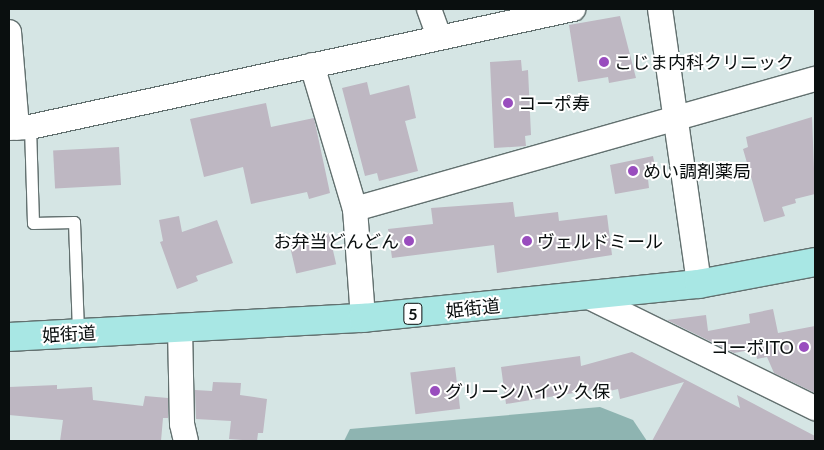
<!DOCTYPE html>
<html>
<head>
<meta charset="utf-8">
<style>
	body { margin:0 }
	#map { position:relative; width:824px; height:450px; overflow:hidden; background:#d5e5e4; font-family:Lato,"Noto Sans JP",sans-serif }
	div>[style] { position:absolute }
	.forest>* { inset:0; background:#8eb4b1 }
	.building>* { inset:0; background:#beb7c2; transform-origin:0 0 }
	.roads { filter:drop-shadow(1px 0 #62706f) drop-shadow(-1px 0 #62706f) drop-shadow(0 1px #62706f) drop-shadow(0 -1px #62706f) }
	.service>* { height:11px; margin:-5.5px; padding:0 5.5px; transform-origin:5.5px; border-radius:5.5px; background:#fff }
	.minor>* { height:24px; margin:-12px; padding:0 12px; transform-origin:12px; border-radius:12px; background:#fff }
	.primary>* { height:28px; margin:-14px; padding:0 14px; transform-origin:14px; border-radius:14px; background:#a8e7e4 }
	.dots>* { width:14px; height:14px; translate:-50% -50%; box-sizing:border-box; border:2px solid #fff; border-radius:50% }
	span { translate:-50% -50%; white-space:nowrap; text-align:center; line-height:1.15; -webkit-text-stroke:4px #fff; paint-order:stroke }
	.shield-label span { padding:1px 4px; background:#fff; border:1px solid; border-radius:4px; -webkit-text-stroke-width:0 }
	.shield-label { font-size:16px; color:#0a0f0f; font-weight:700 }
	.poi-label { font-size:18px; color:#0a0f0f }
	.left { translate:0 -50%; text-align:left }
	.right { translate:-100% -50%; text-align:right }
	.street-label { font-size:18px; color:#0a0f0f }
	.frame { position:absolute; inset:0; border:10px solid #0a0f0f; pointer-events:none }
</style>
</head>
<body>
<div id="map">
	<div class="forest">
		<i style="clip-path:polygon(600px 407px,633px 420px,647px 441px,344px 441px,350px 429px)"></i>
	</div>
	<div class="building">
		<i style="clip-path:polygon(620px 16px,636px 78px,609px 83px,608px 77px,578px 82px,569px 25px)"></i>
		<i style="clip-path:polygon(521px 60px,522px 71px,528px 70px,531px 135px,525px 136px,526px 146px,494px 148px,490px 62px)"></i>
		<i style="clip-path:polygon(367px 82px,370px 95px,409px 85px,416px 118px,405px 121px,418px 171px,379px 181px,377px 173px,365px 176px,342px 88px)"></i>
		<i style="clip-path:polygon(266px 103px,271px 127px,314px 118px,330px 193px,309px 199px,307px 192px,251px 204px,243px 167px,204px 177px,190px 119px)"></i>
		<i style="clip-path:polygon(812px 117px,815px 194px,795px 199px,796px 203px,782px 207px,785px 216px,764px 222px,743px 149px,748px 147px,746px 137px)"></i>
		<i style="left:119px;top:147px;width:38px;height:66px;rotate:87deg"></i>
		<i style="clip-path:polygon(653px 156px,657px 177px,648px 179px,649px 188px,615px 194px,610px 165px)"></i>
		<i style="clip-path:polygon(513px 202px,515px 217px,558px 212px,559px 221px,607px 215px,612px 255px,497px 273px,494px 245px,392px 258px,388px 229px,433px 224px,431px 208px)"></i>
		<i style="clip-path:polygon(179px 216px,182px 232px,217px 220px,233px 263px,196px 276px,198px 281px,177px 289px,160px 242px,163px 241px,159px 220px)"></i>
		<i style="left:329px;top:233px;width:32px;height:41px;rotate:77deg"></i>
		<i style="clip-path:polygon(773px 309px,778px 333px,815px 326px,815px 393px,774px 373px,767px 357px,757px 359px,755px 349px,734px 353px,667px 320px,706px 315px,708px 331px,750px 323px,749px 314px)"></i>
		<i style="clip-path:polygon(632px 352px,740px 408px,737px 395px,815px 436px,815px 441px,652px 441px,684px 382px,620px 399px,618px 389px,593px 395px,592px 390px,506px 404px,501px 367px,580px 356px,581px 366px)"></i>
		<i style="left:455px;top:367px;width:42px;height:45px;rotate:83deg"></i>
		<i style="clip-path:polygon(213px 382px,241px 383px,240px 395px,267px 399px,263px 433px,258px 433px,257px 441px,229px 439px,231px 421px,196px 419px,195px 390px,212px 391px)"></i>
		<i style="clip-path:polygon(57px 385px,57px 389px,92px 387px,93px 400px,143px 406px,145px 396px,168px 398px,168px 418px,163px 418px,161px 441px,60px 441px,63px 420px,9px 415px,9px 387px)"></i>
	</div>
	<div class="roads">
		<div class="service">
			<i style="left:30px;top:127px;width:96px;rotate:88.2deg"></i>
			<i style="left:33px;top:223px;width:41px;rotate:-1.4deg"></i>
			<i style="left:74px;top:222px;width:111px;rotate:87.9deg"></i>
		</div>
		<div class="minor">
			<i style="left:429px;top:9px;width:29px;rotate:70deg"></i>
			<i style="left:660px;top:9px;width:278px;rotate:81.9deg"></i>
			<i style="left:9px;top:32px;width:96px;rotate:85.2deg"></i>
			<i style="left:312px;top:65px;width:150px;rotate:73.4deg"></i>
			<i style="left:355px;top:209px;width:109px;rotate:85.8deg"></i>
			<i style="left:9px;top:128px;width:21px;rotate:-3deg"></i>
			<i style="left:30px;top:127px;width:556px;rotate:-12.26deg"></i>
			<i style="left:355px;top:209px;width:478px;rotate:-15.8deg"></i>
			<i style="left:589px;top:297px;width:252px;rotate:26.2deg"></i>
			<i style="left:180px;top:328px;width:96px;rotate:88.8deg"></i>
			<i style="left:182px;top:424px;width:17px;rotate:77deg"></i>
		</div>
		<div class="primary">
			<i style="left:9px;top:337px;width:355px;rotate:-3.1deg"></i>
			<i style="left:363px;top:318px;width:338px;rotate:-5.8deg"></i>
			<i style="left:699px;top:284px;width:118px;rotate:-10.7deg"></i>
		</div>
	</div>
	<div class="dots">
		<i style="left:604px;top:62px;background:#994dbe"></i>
		<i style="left:508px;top:103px;background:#994dbe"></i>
		<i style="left:633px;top:171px;background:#994dbe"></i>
		<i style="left:409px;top:241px;background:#994dbe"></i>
		<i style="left:527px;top:241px;background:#994dbe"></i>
		<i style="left:804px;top:347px;background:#994dbe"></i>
		<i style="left:435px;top:391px;background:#994dbe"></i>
	</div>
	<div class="shield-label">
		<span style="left:413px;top:314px">5</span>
	</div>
	<div class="poi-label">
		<span class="left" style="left:614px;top:62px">こじま内科クリニック</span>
		<span class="left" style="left:518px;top:103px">コーポ寿</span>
		<span class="left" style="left:643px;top:171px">めい調剤薬局</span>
		<span class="right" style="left:399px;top:241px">お弁当どんどん</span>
		<span class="left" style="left:537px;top:241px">ヴェルドミール</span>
		<span class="right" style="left:794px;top:347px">コーポITO</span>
		<span class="left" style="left:445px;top:391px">グリーンハイツ 久保</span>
	</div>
	<div class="street-label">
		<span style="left:473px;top:308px;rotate:-6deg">姫街道</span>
		<span style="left:69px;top:334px;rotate:-3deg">姫街道</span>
	</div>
	<div class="frame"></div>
</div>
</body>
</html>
